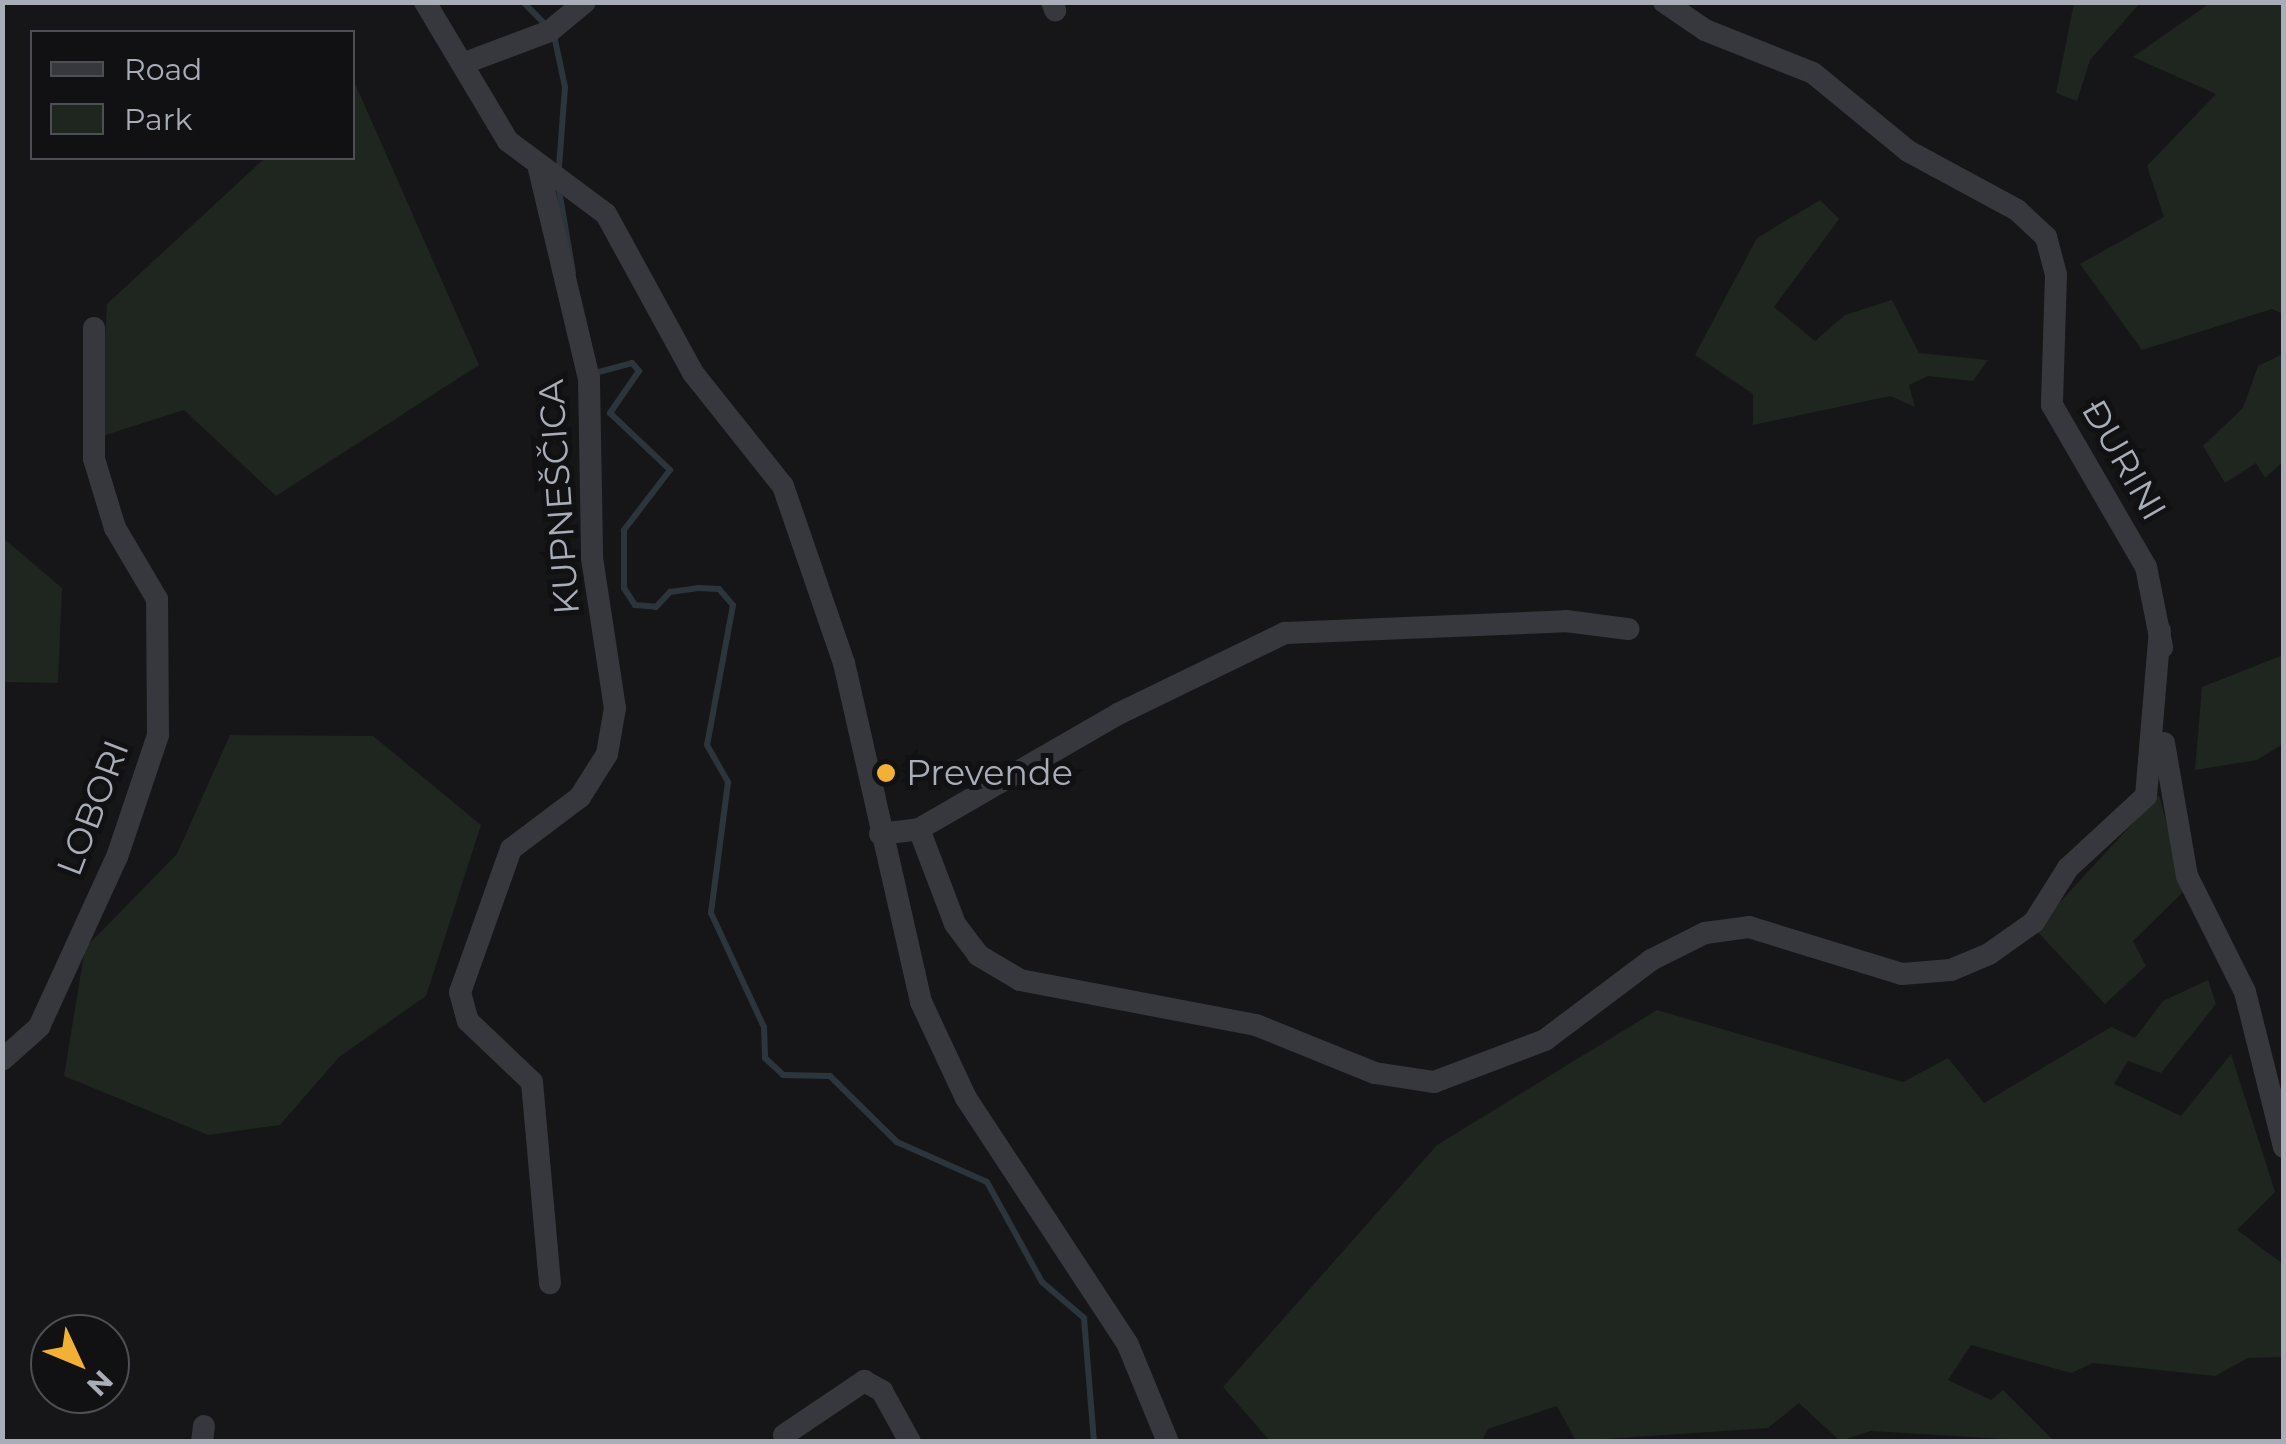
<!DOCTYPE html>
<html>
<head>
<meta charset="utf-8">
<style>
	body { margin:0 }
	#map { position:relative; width:2286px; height:1444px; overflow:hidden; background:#161618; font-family:Montserrat,sans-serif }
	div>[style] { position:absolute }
	.green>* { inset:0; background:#1e261f }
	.stream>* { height:6px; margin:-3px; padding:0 3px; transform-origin:3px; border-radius:3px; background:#2c353c }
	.street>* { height:22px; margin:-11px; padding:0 11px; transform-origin:11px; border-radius:11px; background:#37383d }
	.dots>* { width:28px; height:28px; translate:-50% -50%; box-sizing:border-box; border:5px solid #111113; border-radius:50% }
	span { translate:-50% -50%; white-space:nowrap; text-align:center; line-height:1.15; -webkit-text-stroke:10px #111113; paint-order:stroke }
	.street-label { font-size:35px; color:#a8adb8 }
	.poi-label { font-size:35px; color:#a8adb8 }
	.left { translate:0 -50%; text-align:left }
	.frame { position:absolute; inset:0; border:5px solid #a8adb8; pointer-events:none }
	.legend { position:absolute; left:30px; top:30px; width:325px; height:130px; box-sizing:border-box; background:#111113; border:2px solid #4d4f55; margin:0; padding:12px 18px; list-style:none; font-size:30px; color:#a8adb8 }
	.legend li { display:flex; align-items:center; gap:20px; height:50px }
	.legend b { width:50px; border:2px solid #4d4f55 }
	.north { position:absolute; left:30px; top:1314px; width:100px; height:100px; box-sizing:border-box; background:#111113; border:2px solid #4d4f55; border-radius:50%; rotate:134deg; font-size:28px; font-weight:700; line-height:40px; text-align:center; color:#a8adb8 }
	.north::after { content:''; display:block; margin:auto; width:35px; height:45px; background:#f2b134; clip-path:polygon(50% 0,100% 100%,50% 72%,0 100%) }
</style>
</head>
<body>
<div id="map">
	<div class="green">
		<i style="clip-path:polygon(2074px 3px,2140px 3px,2090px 60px,2077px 101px,2056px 93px)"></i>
		<i style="clip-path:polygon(2210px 3px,2283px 3px,2283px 314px,2272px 309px,2142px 350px,2080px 264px,2164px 217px,2147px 166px,2216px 94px,2133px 57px)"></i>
		<i style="clip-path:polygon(353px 79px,479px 365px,276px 496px,184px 410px,99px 437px,107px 304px,265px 158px,352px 158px)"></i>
		<i style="clip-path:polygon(1820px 200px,1839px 219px,1774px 307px,1815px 341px,1845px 315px,1892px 300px,1919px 353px,1988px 360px,1973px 381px,1928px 376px,1909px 385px,1915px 407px,1890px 396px,1753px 425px,1753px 394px,1695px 355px,1757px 238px)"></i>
		<i style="clip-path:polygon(2283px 354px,2283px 462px,2265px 478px,2256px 463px,2225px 483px,2203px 446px,2243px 408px,2258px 366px)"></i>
		<i style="clip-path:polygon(3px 538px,62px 588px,58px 683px,3px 682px)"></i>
		<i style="clip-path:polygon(2283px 655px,2283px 744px,2257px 760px,2195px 770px,2202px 687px)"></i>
		<i style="clip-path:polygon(230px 735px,373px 736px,481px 825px,426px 996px,339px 1057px,280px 1125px,208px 1135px,64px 1076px,85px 948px,177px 854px)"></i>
		<i style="clip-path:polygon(2159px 795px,2185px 890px,2133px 941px,2146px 966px,2105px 1004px,2035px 929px)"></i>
		<i style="clip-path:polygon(2208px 980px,2216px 1004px,2161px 1073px,2128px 1061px,2114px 1084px,2181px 1116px,2231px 1054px,2275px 1192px,2237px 1230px,2283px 1264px,2283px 1357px,2248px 1358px,2215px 1376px,2093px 1363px,2071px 1373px,1971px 1345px,1948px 1380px,1991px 1400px,2003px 1390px,2055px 1442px,1871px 1431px,1840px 1441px,1799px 1403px,1768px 1428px,1576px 1441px,1557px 1406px,1488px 1429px,1482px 1441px,1270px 1441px,1223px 1387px,1437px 1145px,1657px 1010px,1903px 1082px,1948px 1058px,1984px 1103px,2111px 1027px,2135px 1038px,2163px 1001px)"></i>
	</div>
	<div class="stream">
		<i style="left:523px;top:2px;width:34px;rotate:45deg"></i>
		<i style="left:555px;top:40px;width:48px;rotate:78deg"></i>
		<i style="left:565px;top:87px;width:80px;rotate:94.3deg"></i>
		<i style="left:559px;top:190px;width:84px;rotate:80.4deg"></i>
		<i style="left:595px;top:373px;width:38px;rotate:-15deg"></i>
		<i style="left:632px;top:363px;width:11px;rotate:49deg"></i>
		<i style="left:639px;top:371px;width:51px;rotate:124.6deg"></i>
		<i style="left:610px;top:413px;width:83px;rotate:43.5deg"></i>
		<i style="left:670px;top:470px;width:76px;rotate:127.5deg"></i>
		<i style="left:624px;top:530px;width:58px;rotate:90deg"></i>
		<i style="left:624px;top:588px;width:20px;rotate:57deg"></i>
		<i style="left:635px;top:605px;width:21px;rotate:5deg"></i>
		<i style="left:656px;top:607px;width:21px;rotate:-47deg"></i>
		<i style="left:670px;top:592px;width:28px;rotate:-8deg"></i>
		<i style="left:698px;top:588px;width:21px;rotate:3deg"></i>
		<i style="left:719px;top:589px;width:21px;rotate:49deg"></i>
		<i style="left:733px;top:605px;width:142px;rotate:100.5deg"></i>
		<i style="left:707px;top:745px;width:43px;rotate:60.4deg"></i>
		<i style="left:728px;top:782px;width:132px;rotate:97.4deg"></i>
		<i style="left:711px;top:913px;width:126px;rotate:65.1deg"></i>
		<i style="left:764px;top:1027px;width:31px;rotate:88deg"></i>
		<i style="left:765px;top:1058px;width:25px;rotate:43deg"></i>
		<i style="left:783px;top:1075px;width:47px;rotate:1.2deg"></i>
		<i style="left:830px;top:1076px;width:94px;rotate:44.6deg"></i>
		<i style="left:897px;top:1142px;width:98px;rotate:24deg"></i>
		<i style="left:987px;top:1182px;width:114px;rotate:61.2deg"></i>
		<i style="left:1042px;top:1282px;width:55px;rotate:40.6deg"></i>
		<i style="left:1084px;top:1318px;width:124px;rotate:85.4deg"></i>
	</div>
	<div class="street">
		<i style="left:425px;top:2px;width:162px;rotate:59.2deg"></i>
		<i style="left:508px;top:141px;width:122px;rotate:36.7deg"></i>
		<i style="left:606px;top:214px;width:181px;rotate:61.3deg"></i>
		<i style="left:693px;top:373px;width:144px;rotate:51.5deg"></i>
		<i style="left:783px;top:486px;width:187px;rotate:71deg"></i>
		<i style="left:844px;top:663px;width:348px;rotate:77.2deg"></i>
		<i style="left:921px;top:1002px;width:106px;rotate:64.9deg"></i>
		<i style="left:966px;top:1098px;width:295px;rotate:56.7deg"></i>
		<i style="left:1128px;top:1345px;width:105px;rotate:67.6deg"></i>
		<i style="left:1052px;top:2px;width:9px;rotate:69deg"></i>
		<i style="left:1664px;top:2px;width:50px;rotate:34.3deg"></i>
		<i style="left:1705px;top:30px;width:116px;rotate:21.7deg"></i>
		<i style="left:1813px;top:73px;width:123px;rotate:39.4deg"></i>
		<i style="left:1908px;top:151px;width:124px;rotate:28.4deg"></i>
		<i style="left:2017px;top:210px;width:40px;rotate:43deg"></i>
		<i style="left:2046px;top:237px;width:39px;rotate:75deg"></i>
		<i style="left:2056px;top:275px;width:130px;rotate:91.8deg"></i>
		<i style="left:2052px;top:405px;width:187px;rotate:59.9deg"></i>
		<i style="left:2146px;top:567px;width:82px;rotate:78.7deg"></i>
		<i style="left:462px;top:64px;width:94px;rotate:-20.6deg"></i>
		<i style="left:550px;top:31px;width:45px;rotate:-39.6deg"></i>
		<i style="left:539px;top:169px;width:216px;rotate:76.6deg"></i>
		<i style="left:589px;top:379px;width:179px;rotate:89deg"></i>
		<i style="left:592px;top:558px;width:152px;rotate:81.3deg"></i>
		<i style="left:615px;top:708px;width:47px;rotate:99.9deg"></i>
		<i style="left:607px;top:754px;width:51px;rotate:122.1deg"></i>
		<i style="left:580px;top:797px;width:86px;rotate:143deg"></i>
		<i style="left:511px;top:849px;width:152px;rotate:109.6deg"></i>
		<i style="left:460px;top:992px;width:30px;rotate:75deg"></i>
		<i style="left:468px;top:1021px;width:88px;rotate:43.6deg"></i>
		<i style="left:532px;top:1082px;width:202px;rotate:84.9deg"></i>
		<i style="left:2164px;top:743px;width:135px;rotate:80.2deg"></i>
		<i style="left:2187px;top:876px;width:130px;rotate:63.4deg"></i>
		<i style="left:2245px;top:992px;width:160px;rotate:75.9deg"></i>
		<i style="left:919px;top:829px;width:230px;rotate:-30deg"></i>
		<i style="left:1118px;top:714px;width:186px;rotate:-25.9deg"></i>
		<i style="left:1285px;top:633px;width:281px;rotate:-2.4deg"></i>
		<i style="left:1566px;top:621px;width:63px;rotate:7.4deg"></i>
		<i style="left:880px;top:834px;width:39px;rotate:-7deg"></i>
		<i style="left:919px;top:829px;width:102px;rotate:69.2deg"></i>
		<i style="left:955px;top:924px;width:39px;rotate:53deg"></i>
		<i style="left:978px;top:955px;width:49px;rotate:30.8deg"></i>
		<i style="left:1020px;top:980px;width:240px;rotate:10.8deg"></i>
		<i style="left:1256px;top:1025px;width:128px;rotate:22deg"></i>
		<i style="left:1375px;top:1073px;width:60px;rotate:8.7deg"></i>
		<i style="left:1434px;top:1082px;width:119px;rotate:-20.7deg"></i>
		<i style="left:1545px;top:1040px;width:133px;rotate:-37deg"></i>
		<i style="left:1651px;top:960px;width:60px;rotate:-26.6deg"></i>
		<i style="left:1705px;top:933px;width:44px;rotate:-7.8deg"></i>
		<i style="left:1749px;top:927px;width:160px;rotate:17.1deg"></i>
		<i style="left:1902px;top:974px;width:49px;rotate:-4.7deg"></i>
		<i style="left:1951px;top:970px;width:41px;rotate:-22.8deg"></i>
		<i style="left:1989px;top:954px;width:55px;rotate:-35.4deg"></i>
		<i style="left:2034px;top:922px;width:64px;rotate:-57.8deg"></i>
		<i style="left:2068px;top:868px;width:106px;rotate:-42.7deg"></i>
		<i style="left:2146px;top:796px;width:166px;rotate:-85.2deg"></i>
		<i style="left:2px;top:1060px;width:50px;rotate:-41.7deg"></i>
		<i style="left:39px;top:1027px;width:187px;rotate:-65.4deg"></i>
		<i style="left:117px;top:857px;width:129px;rotate:-71.4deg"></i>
		<i style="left:158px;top:735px;width:136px;rotate:-90.4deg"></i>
		<i style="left:157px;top:599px;width:82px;rotate:-120.6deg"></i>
		<i style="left:115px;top:528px;width:72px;rotate:-106.9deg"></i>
		<i style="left:94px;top:459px;width:131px;rotate:-90deg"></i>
		<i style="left:784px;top:1435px;width:97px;rotate:-34deg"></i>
		<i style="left:864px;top:1381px;width:21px;rotate:29deg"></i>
		<i style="left:882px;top:1391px;width:58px;rotate:61.2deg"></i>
		<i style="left:202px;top:1442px;width:16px;rotate:-83deg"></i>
	</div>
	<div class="dots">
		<i style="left:886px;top:773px;background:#f2b134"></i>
	</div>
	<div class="street-label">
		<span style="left:2124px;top:460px;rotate:60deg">ĐURINI</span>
		<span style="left:559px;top:497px;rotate:-94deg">KUPNEŠČICA</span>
		<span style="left:93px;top:808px;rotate:-69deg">LOBORI</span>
	</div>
	<div class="poi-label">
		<span class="left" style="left:906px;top:773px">Prevende</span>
	</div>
	<div class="frame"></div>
	<ul class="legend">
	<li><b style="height:12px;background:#37383d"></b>Road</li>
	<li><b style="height:28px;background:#1e261f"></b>Park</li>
	</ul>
	<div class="north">N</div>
</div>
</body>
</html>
